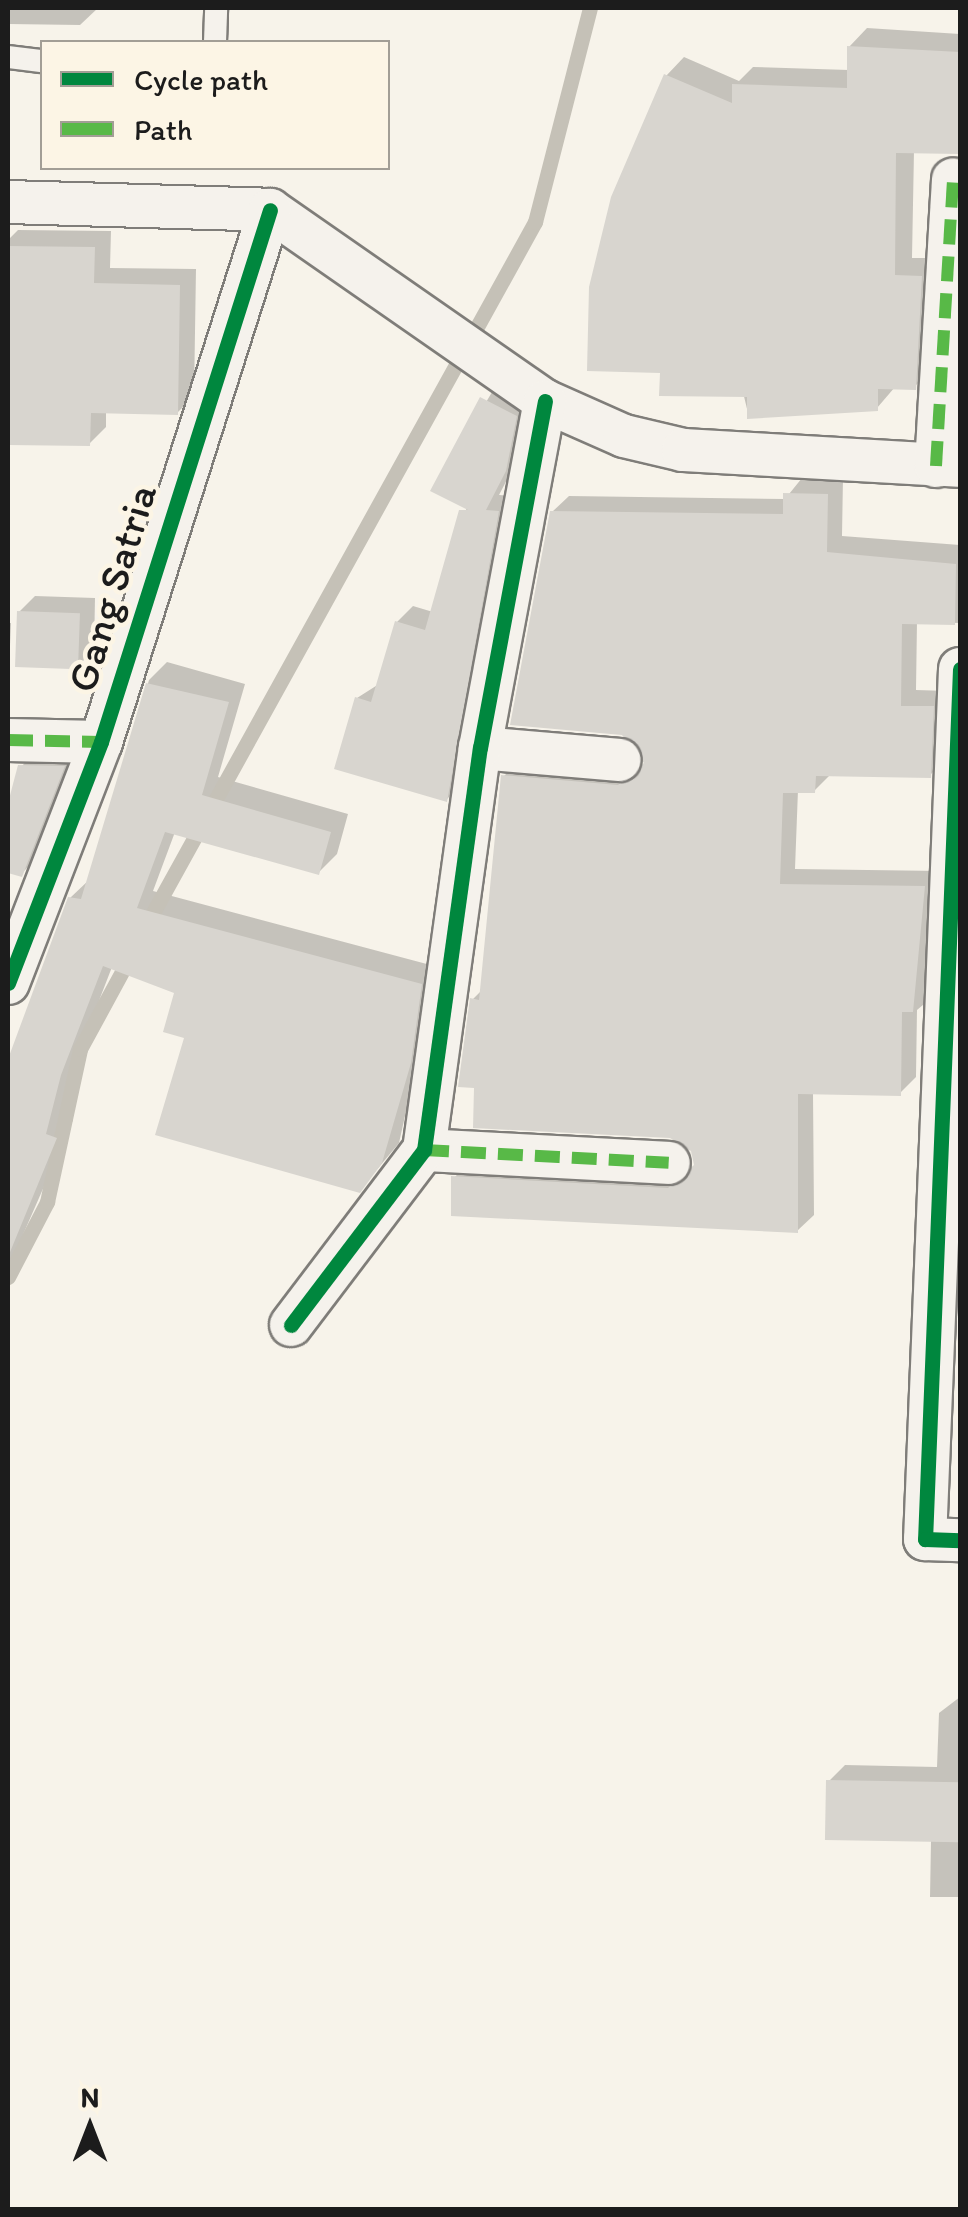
<!DOCTYPE html>
<html>
<head>
<meta charset="utf-8">
<style>
	body { margin:0 }
	#map { position:relative; width:968px; height:2217px; overflow:hidden; background:#f7f3ea; font-family:Itim,sans-serif }
	div>[style] { position:absolute }
	.shadow>* { inset:0; background:#0003 }
	.stream>* { height:15px; margin:-7.5px; padding:0 7.5px; transform-origin:7.5px; border-radius:7.5px; background:#c5c1b7 }
	.building>* { inset:0; background:#d8d5cf; transform-origin:0 0 }
	.roads { filter:drop-shadow(2px 0 #7f7d79) drop-shadow(-2px 0 #7f7d79) drop-shadow(0 2px #7f7d79) drop-shadow(0 -2px #7f7d79) }
	.service>* { height:22px; margin:-11px; padding:0 11px; transform-origin:11px; border-radius:11px; background:#f5f2ec }
	.minor>* { height:42px; margin:-21px; padding:0 21px; transform-origin:21px; border-radius:21px; background:#f5f2ec }
	.quiet>* { height:12px; margin-top:-6px; transform-origin:0; background:repeating-linear-gradient(90deg,#58b947 0 25px,transparent 0 37px) }
	.cycleway>* { height:15px; margin:-7.5px; padding:0 7.5px; transform-origin:7.5px; border-radius:7.5px; background:#00873e }
	span { translate:-50% -50%; white-space:nowrap; text-align:center; line-height:1.15; -webkit-text-stroke:9px #fcf5e5; paint-order:stroke }
	.street-label { font-size:42px; color:#1c1c1c }
	.frame { position:absolute; inset:0; border:10px solid #1c1c1c; pointer-events:none }
	.legend { position:absolute; left:40px; top:40px; width:350px; height:130px; box-sizing:border-box; background:#fcf5e5; border:2px solid #a29e95; margin:0; padding:12px 18px; list-style:none; font-size:30px; color:#1c1c1c }
	.legend li { display:flex; align-items:center; gap:20px; height:50px }
	.legend b { width:50px; border:2px solid #a29e95 }
	.north { position:absolute; left:40px; top:2077px; width:100px; height:100px; -webkit-text-stroke:8px #fcf5e5; paint-order:stroke; rotate:0deg; font-size:28px; font-weight:700; line-height:40px; text-align:center; color:#1c1c1c }
	.north::after { content:''; display:block; margin:auto; width:35px; height:45px; background:#1c1c1c; clip-path:polygon(50% 0,100% 100%,50% 72%,0 100%) }
</style>
</head>
<body>
<div id="map">
	<div class="shadow">
		<i style="clip-path:polygon(8px 8px,98px 8px,80px 25px,8px 24px)"></i>
		<i style="clip-path:polygon(867px 28px,960px 34px,960px 152px,914px 151px,912px 258px,940px 258px,933px 369px,914px 387px,895px 387px,877px 408px,749px 417px,666px 76px,684px 57px,739px 81px,753px 67px,849px 70px,849px 47px)"></i>
		<i style="clip-path:polygon(18px 230px,111px 231px,110px 268px,196px 269px,194px 396px,177px 413px,106px 411px,106px 427px,89px 444px,8px 442px,8px 240px)"></i>
		<i style="clip-path:polygon(498px 382px,531px 400px,521px 453px,499px 495px,513px 496px,462px 784px,446px 800px,357px 698px,379px 684px,397px 622px,413px 606px,433px 612px,467px 507px,434px 490px)"></i>
		<i style="clip-path:polygon(802px 478px,843px 478px,842px 536px,960px 545px,960px 623px,917px 622px,916px 690px,949px 691px,946px 759px,930px 775px,831px 774px,814px 791px,798px 790px,795px 869px,941px 871px,936px 994px,917px 1010px,916px 1077px,900px 1093px,813px 1092px,814px 1215px,797px 1231px,454px 1178px,470px 1161px,686px 1173px,696px 1164px,693px 1149px,473px 999px,482px 990px,504px 776px,520px 760px,636px 770px,646px 762px,552px 512px,569px 496px,785px 499px)"></i>
		<i style="clip-path:polygon(35px 596px,95px 598px,94px 650px,78px 666px,19px 612px)"></i>
		<i style="clip-path:polygon(8px 623px,11px 623px,8px 692px)"></i>
		<i style="clip-path:polygon(167px 662px,245px 684px,218px 777px,348px 814px,337px 854px,319px 872px,175px 832px,153px 891px,438px 967px,399px 1143px,359px 1191px,187px 1036px,177px 991px,112px 967px,78px 1055px,63px 1116px,73px 1120px,8px 1269px,8px 1070px,70px 898px,90px 879px,149px 680px)"></i>
		<i style="clip-path:polygon(37px 750px,79px 751px,37px 858px,21px 874px,8px 870px,8px 812px,21px 767px)"></i>
		<i style="clip-path:polygon(960px 1697px,960px 1897px,930px 1897px,931px 1841px,829px 1781px,845px 1765px,937px 1767px,939px 1713px)"></i>
	</div>
	<div class="stream">
		<i style="left:145px;top:927px;width:806px;rotate:-61.05deg"></i>
		<i style="left:535px;top:222px;width:221px;rotate:-75.6deg"></i>
		<i style="left:8px;top:1277px;width:85px;rotate:-62.5deg"></i>
		<i style="left:47px;top:1202px;width:157px;rotate:-77.8deg"></i>
		<i style="left:80px;top:1049px;width:105px;rotate:-61.5deg"></i>
	</div>
	<div class="building">
		<i style="clip-path:polygon(847px 46px,960px 52px,960px 154px,896px 153px,895px 275px,922px 276px,916px 390px,878px 389px,878px 411px,747px 419px,747px 397px,659px 396px,660px 373px,587px 371px,589px 287px,611px 197px,664px 74px,732px 103px,732px 84px,847px 88px)"></i>
		<i style="clip-path:polygon(8px 246px,95px 247px,94px 283px,180px 285px,178px 415px,91px 413px,90px 446px,8px 445px)"></i>
		<i style="clip-path:polygon(480px 397px,517px 416px,506px 471px,486px 510px,499px 511px,447px 802px,334px 769px,355px 697px,371px 702px,395px 621px,425px 630px,459px 510px,468px 510px,430px 491px)"></i>
		<i style="clip-path:polygon(783px 493px,828px 494px,827px 552px,956px 564px,955px 625px,902px 624px,901px 706px,934px 706px,931px 778px,816px 776px,815px 793px,783px 793px,780px 884px,925px 886px,913px 1012px,902px 1012px,901px 1096px,798px 1094px,798px 1233px,451px 1216px,451px 1176px,668px 1188px,694px 1165px,691px 1151px,670px 1138px,473px 1128px,474px 1088px,458px 1087px,470px 998px,479px 1000px,501px 775px,618px 785px,644px 763px,622px 735px,510px 725px,550px 511px,783px 514px)"></i>
		<i style="left:17px;top:611px;width:63px;height:56px;rotate:2deg"></i>
		<i style="clip-path:polygon(146px 683px,229px 702px,202px 795px,331px 832px,319px 875px,165px 832px,137px 908px,422px 984px,411px 1063px,382px 1163px,360px 1193px,155px 1135px,184px 1038px,163px 1032px,174px 993px,103px 966px,61px 1075px,46px 1134px,57px 1138px,8px 1257px,8px 1059px,68px 897px,81px 899px)"></i>
		<i style="clip-path:polygon(18px 765px,65px 766px,22px 877px,8px 873px,8px 803px)"></i>
		<i style="left:826px;top:1780px;width:134px;height:60px;rotate:1deg"></i>
	</div>
	<div class="roads">
		<div class="service">
			<i style="left:215px;top:42px;width:34px;rotate:-88deg"></i>
			<i style="left:8px;top:57px;width:34px;rotate:7deg"></i>
		</div>
		<div class="minor">
			<i style="left:8px;top:202px;width:262px;rotate:1.7deg"></i>
			<i style="left:270px;top:210px;width:335px;rotate:34.8deg"></i>
			<i style="left:545px;top:401px;width:86px;rotate:23.9deg"></i>
			<i style="left:624px;top:436px;width:61px;rotate:13.3deg"></i>
			<i style="left:683px;top:450px;width:277px;rotate:3.3deg"></i>
			<i style="left:936px;top:466px;width:287px;rotate:-86.6deg"></i>
			<i style="left:960px;top:669px;width:871px;rotate:92.3deg"></i>
			<i style="left:925px;top:1539px;width:35px;rotate:2deg"></i>
			<i style="left:8px;top:740px;width:93px;rotate:1.2deg"></i>
			<i style="left:480px;top:748px;width:140px;rotate:4.9deg"></i>
			<i style="left:8px;top:983px;width:258px;rotate:-68.9deg"></i>
			<i style="left:101px;top:742px;width:558px;rotate:-72.38deg"></i>
			<i style="left:424px;top:1150px;width:245px;rotate:3deg"></i>
			<i style="left:291px;top:1325px;width:220px;rotate:-52.8deg"></i>
			<i style="left:424px;top:1150px;width:406px;rotate:-82.1deg"></i>
			<i style="left:480px;top:748px;width:353px;rotate:-79.4deg"></i>
		</div>
	</div>
	<div class="quiet">
		<i style="left:936px;top:466px;width:287px;rotate:-86.6deg"></i>
		<i style="left:8px;top:740px;width:93px;rotate:1.2deg"></i>
		<i style="left:424px;top:1150px;width:245px;rotate:3deg"></i>
	</div>
	<div class="cycleway">
		<i style="left:960px;top:669px;width:871px;rotate:92.3deg"></i>
		<i style="left:925px;top:1539px;width:35px;rotate:2deg"></i>
		<i style="left:8px;top:983px;width:258px;rotate:-68.9deg"></i>
		<i style="left:101px;top:742px;width:558px;rotate:-72.38deg"></i>
		<i style="left:291px;top:1325px;width:220px;rotate:-52.8deg"></i>
		<i style="left:424px;top:1150px;width:406px;rotate:-82.1deg"></i>
		<i style="left:480px;top:748px;width:353px;rotate:-79.4deg"></i>
	</div>
	<div class="street-label">
		<span style="left:112px;top:588px;rotate:-73deg">Gang Satria</span>
	</div>
	<div class="frame"></div>
	<ul class="legend">
	<li><b style="height:12px;background:#00873e"></b>Cycle path</li>
	<li><b style="height:12px;background:#58b947"></b>Path</li>
	</ul>
	<div class="north">N</div>
</div>
</body>
</html>
